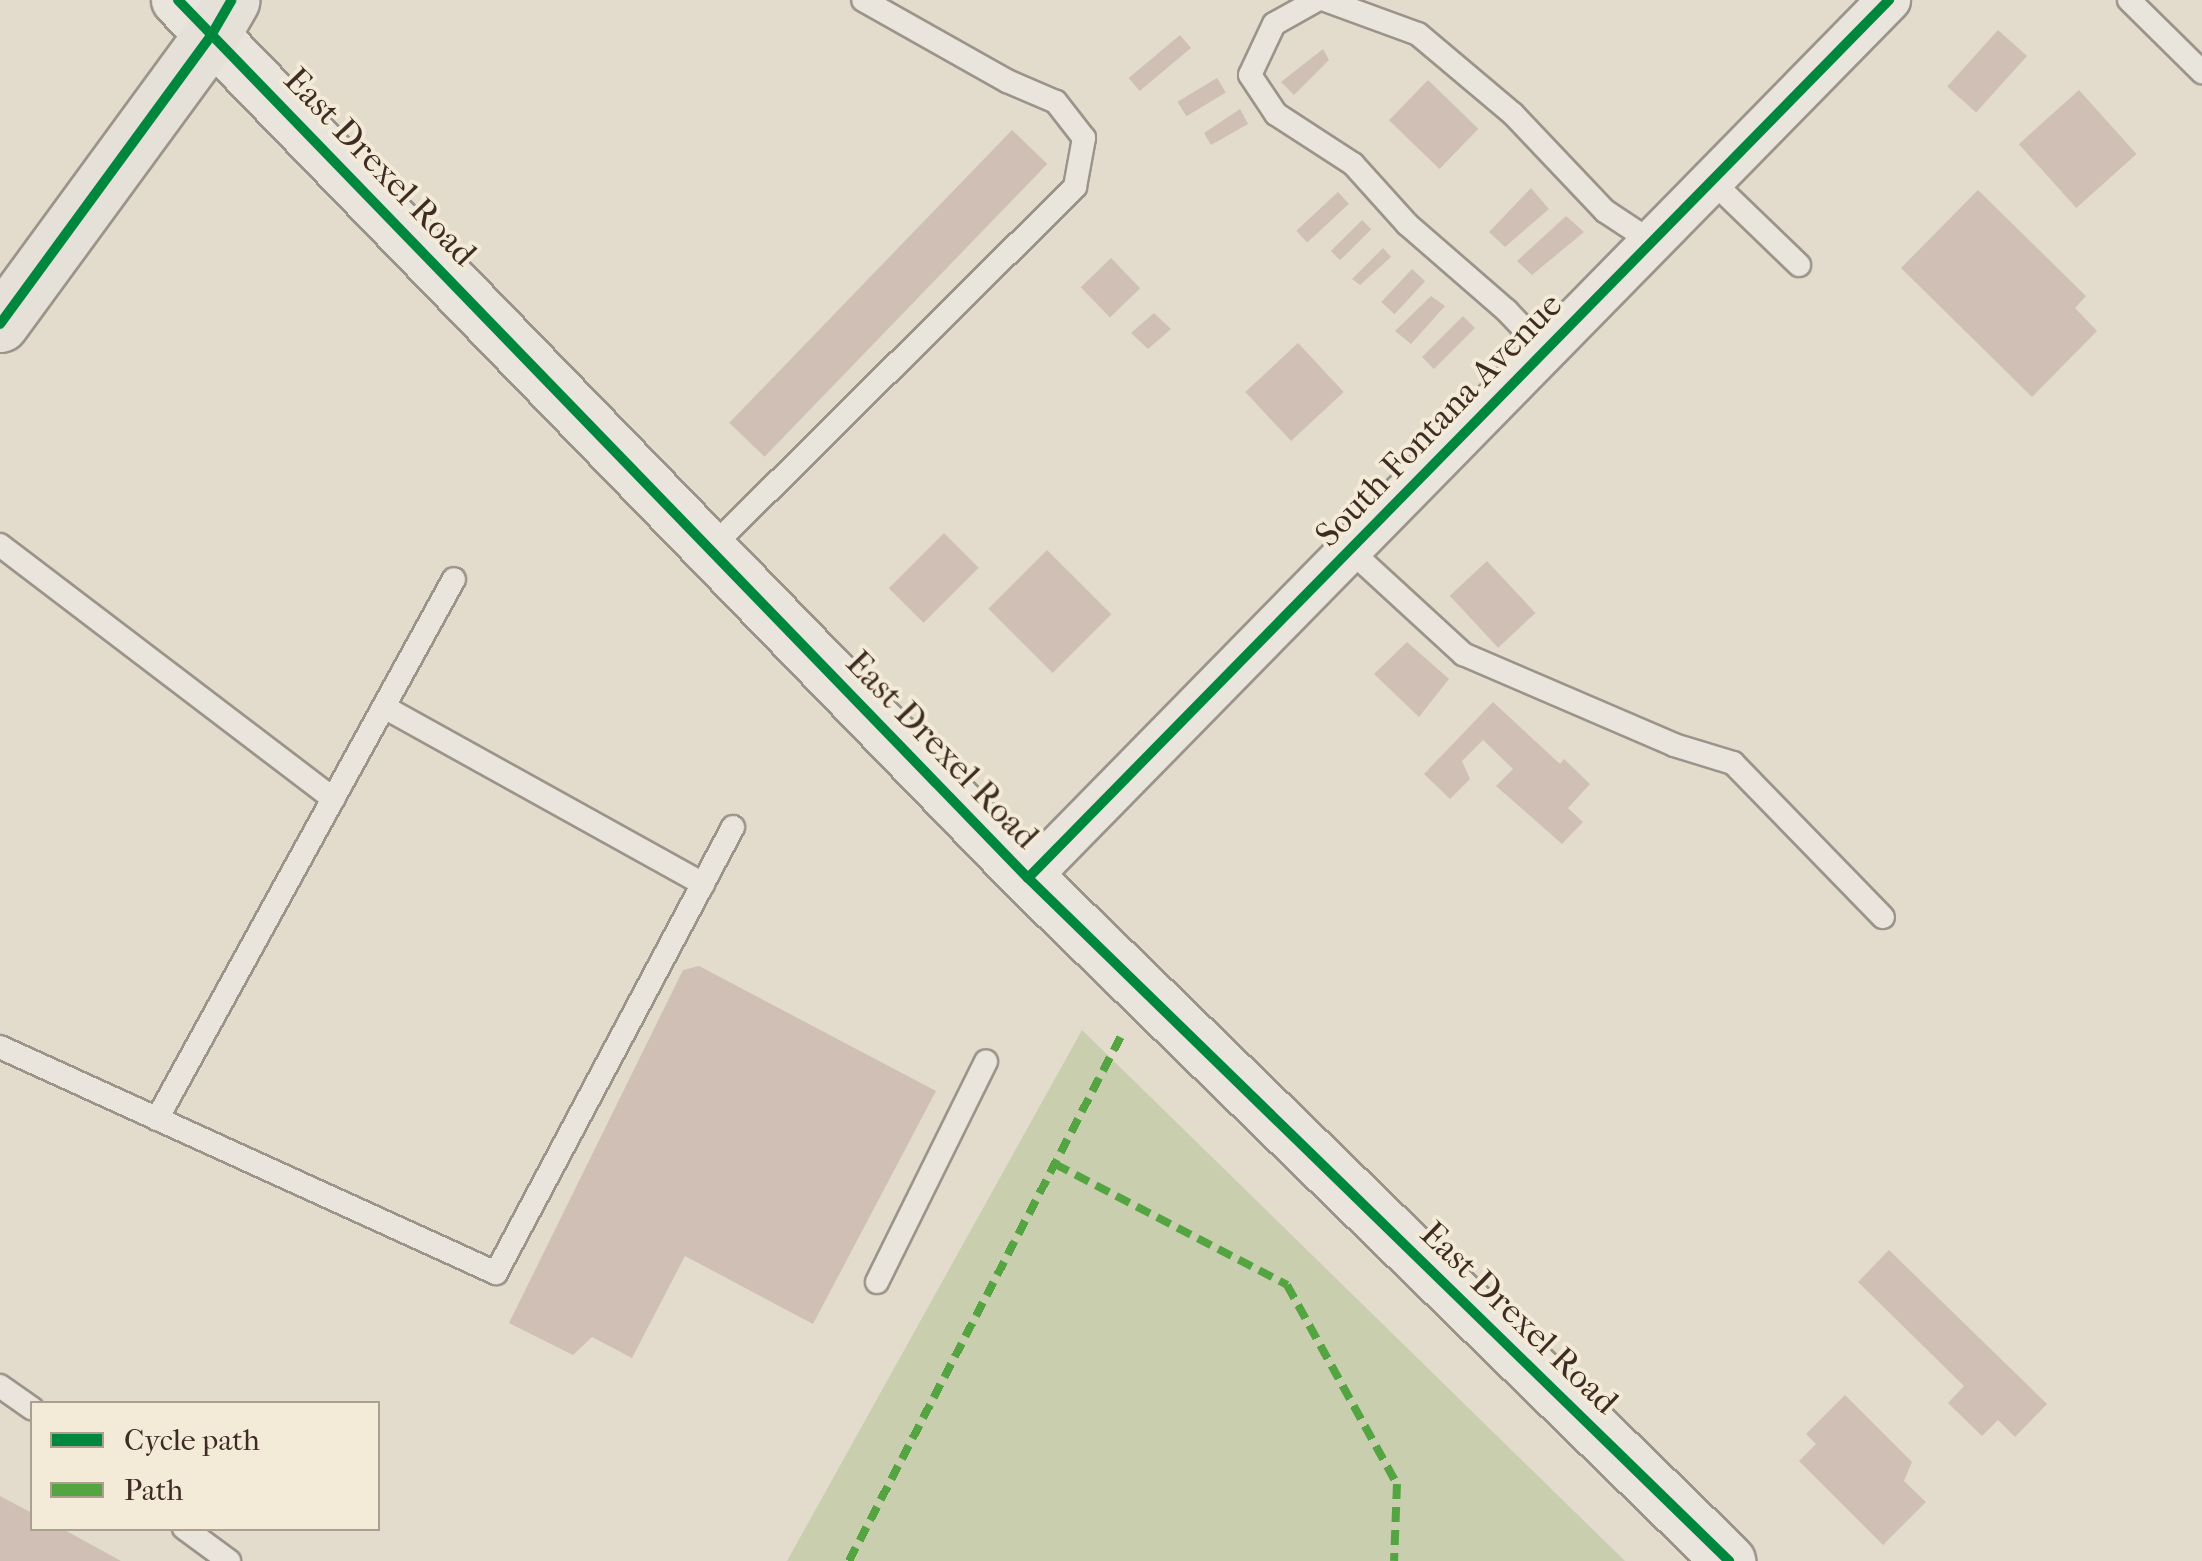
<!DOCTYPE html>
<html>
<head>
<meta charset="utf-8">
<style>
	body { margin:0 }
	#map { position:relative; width:2202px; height:1561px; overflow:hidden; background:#e3dccc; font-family:"IM FELL French Canon",serif }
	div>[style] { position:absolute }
	.green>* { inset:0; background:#c9ceaf }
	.building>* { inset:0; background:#d0bfb5; transform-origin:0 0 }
	.roads { filter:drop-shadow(2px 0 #9b948b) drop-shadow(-2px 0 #9b948b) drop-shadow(0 2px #9b948b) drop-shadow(0 -2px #9b948b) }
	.service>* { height:22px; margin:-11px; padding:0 11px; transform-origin:11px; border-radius:11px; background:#e9e5dd }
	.minor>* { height:42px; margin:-21px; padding:0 21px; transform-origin:21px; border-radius:21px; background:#e9e5dd }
	.tertiary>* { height:52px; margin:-26px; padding:0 26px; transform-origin:26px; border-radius:26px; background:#e9e5dd }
	.primary>* { height:55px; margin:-27.5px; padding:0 27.5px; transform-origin:27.5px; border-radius:27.5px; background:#e6e1d8 }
	.quiet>* { height:8px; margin-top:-4px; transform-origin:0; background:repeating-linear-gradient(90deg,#54a442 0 15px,transparent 0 23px) }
	.cycleway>* { height:10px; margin:-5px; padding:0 5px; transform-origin:5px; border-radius:5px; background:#00873e }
	span { translate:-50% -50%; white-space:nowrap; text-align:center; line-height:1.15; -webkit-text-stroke:8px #f3ebd7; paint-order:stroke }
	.street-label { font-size:35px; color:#3e2c24 }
	.legend { position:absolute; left:30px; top:1401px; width:350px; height:130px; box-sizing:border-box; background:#f3ebd7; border:2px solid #ab9f8f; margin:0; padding:12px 18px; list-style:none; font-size:30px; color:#3e2c24 }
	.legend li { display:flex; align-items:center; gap:20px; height:50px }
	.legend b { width:50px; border:2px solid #ab9f8f }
</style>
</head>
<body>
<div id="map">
	<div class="green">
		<i style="clip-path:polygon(1082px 1030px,1625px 1561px,787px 1561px)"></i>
	</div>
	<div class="building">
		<i style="left:1998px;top:30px;width:39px;height:76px;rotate:42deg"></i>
		<i style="left:1180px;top:35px;width:17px;height:67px;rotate:50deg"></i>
		<i style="clip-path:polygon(1323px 49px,1329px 60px,1294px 95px,1281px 82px)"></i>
		<i style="left:1217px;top:78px;width:17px;height:46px;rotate:59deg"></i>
		<i style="left:1428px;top:80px;width:70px;height:56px;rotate:44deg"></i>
		<i style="left:2079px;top:90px;width:86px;height:81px;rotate:48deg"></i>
		<i style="clip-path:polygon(1240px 109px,1248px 124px,1211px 145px,1204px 133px)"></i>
		<i style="left:1012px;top:130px;width:49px;height:407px;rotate:44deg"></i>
		<i style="clip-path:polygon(1531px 188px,1549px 209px,1505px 247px,1489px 232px)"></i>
		<i style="clip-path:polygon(1978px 190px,2086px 296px,2075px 308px,2097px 331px,2032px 397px,1901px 268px)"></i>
		<i style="left:1338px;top:192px;width:16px;height:57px;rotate:47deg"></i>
		<i style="clip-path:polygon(1566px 216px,1584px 232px,1532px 275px,1517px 261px)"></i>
		<i style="left:1362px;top:220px;width:13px;height:44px;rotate:45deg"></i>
		<i style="clip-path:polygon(1383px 248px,1391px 257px,1360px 285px,1352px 279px)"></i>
		<i style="left:1111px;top:258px;width:42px;height:42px;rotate:46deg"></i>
		<i style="left:1412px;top:269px;width:18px;height:45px;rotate:43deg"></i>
		<i style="clip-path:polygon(1431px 296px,1445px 306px,1411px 344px,1395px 331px)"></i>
		<i style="clip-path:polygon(1154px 313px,1171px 329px,1148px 349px,1131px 333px)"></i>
		<i style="left:1463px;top:316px;width:17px;height:58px;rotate:45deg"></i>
		<i style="left:1298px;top:343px;width:67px;height:72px;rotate:47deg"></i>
		<i style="left:944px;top:533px;width:49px;height:78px;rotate:45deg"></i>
		<i style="left:1047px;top:550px;width:91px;height:83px;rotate:45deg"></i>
		<i style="left:1487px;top:561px;width:71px;height:51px;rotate:47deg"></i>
		<i style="clip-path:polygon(1407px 642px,1449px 679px,1419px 717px,1374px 674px)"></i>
		<i style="clip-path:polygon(1493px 702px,1560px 764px,1564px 759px,1590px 784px,1568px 808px,1583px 822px,1562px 844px,1496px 786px,1513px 769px,1483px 740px,1462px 761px,1470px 779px,1450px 799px,1424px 774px)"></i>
		<i style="clip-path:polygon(699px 966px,936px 1091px,813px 1324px,685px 1256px,632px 1358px,592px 1337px,573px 1355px,509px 1323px,683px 970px)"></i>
		<i style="clip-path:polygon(1889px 1250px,2047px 1404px,2015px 1437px,1998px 1420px,1982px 1436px,1948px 1403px,1964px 1386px,1858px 1282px)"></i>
		<i style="clip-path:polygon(1845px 1395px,1912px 1462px,1904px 1481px,1926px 1502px,1883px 1545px,1799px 1461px,1816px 1444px,1806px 1434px)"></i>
		<i style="clip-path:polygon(0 1496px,32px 1513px,32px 1528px,61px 1528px,121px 1561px,0 1561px)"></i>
	</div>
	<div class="roads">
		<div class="service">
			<i style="left:1317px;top:0;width:49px;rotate:150.8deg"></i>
			<i style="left:1274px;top:24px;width:56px;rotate:115.2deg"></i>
			<i style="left:1250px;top:75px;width:47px;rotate:56.3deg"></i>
			<i style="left:1276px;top:114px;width:92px;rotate:33deg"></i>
			<i style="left:1353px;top:164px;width:81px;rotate:48deg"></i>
			<i style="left:1407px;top:224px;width:133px;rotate:41deg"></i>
			<i style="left:1507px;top:311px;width:55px;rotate:46.5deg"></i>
			<i style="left:1325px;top:0;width:99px;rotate:20.1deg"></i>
			<i style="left:1418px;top:34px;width:124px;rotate:40.1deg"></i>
			<i style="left:1513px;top:114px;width:134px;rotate:46.5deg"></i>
			<i style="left:1605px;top:211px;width:56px;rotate:33.4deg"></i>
			<i style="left:2129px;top:0;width:103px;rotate:44.6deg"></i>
			<i style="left:1712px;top:181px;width:121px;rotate:44deg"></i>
			<i style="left:0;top:545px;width:419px;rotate:37.3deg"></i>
			<i style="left:710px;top:549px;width:514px;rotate:-44.76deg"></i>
			<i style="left:1075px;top:187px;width:50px;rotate:-79.6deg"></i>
			<i style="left:1084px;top:138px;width:46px;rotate:-127.9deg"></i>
			<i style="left:1056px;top:102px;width:53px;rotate:-156.8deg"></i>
			<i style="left:1007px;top:81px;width:165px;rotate:-150.6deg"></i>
			<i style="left:1350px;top:550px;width:154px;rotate:42.6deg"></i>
			<i style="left:1463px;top:654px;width:230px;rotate:23.3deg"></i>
			<i style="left:1674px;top:745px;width:62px;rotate:17deg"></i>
			<i style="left:1733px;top:763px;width:215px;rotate:45.8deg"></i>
			<i style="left:384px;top:707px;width:365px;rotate:29deg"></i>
			<i style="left:0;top:1047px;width:545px;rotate:24.5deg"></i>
			<i style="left:496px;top:1273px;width:505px;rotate:-62.01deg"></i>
			<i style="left:157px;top:1119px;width:616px;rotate:-61.19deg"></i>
			<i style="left:877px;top:1282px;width:246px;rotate:-63.7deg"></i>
			<i style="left:0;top:1386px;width:39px;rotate:35deg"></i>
			<i style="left:184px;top:1528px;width:56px;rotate:36.3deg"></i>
		</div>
		<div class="minor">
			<i style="left:1028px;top:878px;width:1230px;rotate:-45.56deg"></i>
		</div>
		<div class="tertiary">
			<i style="left:178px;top:0;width:1222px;rotate:45.93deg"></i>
			<i style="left:1028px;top:878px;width:979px;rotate:44.25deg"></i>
		</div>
		<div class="primary">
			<i style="left:0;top:324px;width:359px;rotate:-53.8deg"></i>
			<i style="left:212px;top:34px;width:39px;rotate:-60deg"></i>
		</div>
	</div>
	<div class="quiet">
		<i style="left:1055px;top:1164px;width:262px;rotate:27.5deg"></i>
		<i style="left:1287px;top:1285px;width:227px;rotate:61.1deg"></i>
		<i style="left:1397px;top:1484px;width:77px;rotate:92.2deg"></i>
		<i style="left:849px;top:1561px;width:594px;rotate:-62.61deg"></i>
	</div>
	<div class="cycleway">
		<i style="left:178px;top:0;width:1222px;rotate:45.93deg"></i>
		<i style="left:1028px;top:878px;width:979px;rotate:44.25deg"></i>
		<i style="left:0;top:324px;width:359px;rotate:-53.8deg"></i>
		<i style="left:212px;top:34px;width:39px;rotate:-60deg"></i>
		<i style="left:1028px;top:878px;width:1230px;rotate:-45.56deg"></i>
	</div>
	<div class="street-label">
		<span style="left:380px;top:167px;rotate:46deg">East Drexel Road</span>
		<span style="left:1439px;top:420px;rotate:-46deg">South Fontana Avenue</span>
		<span style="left:942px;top:750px;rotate:46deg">East Drexel Road</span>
		<span style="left:1519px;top:1318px;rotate:44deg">East Drexel Road</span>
	</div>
	<ul class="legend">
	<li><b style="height:12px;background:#00873e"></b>Cycle path</li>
	<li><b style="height:12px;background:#54a442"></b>Path</li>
	</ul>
</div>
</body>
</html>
